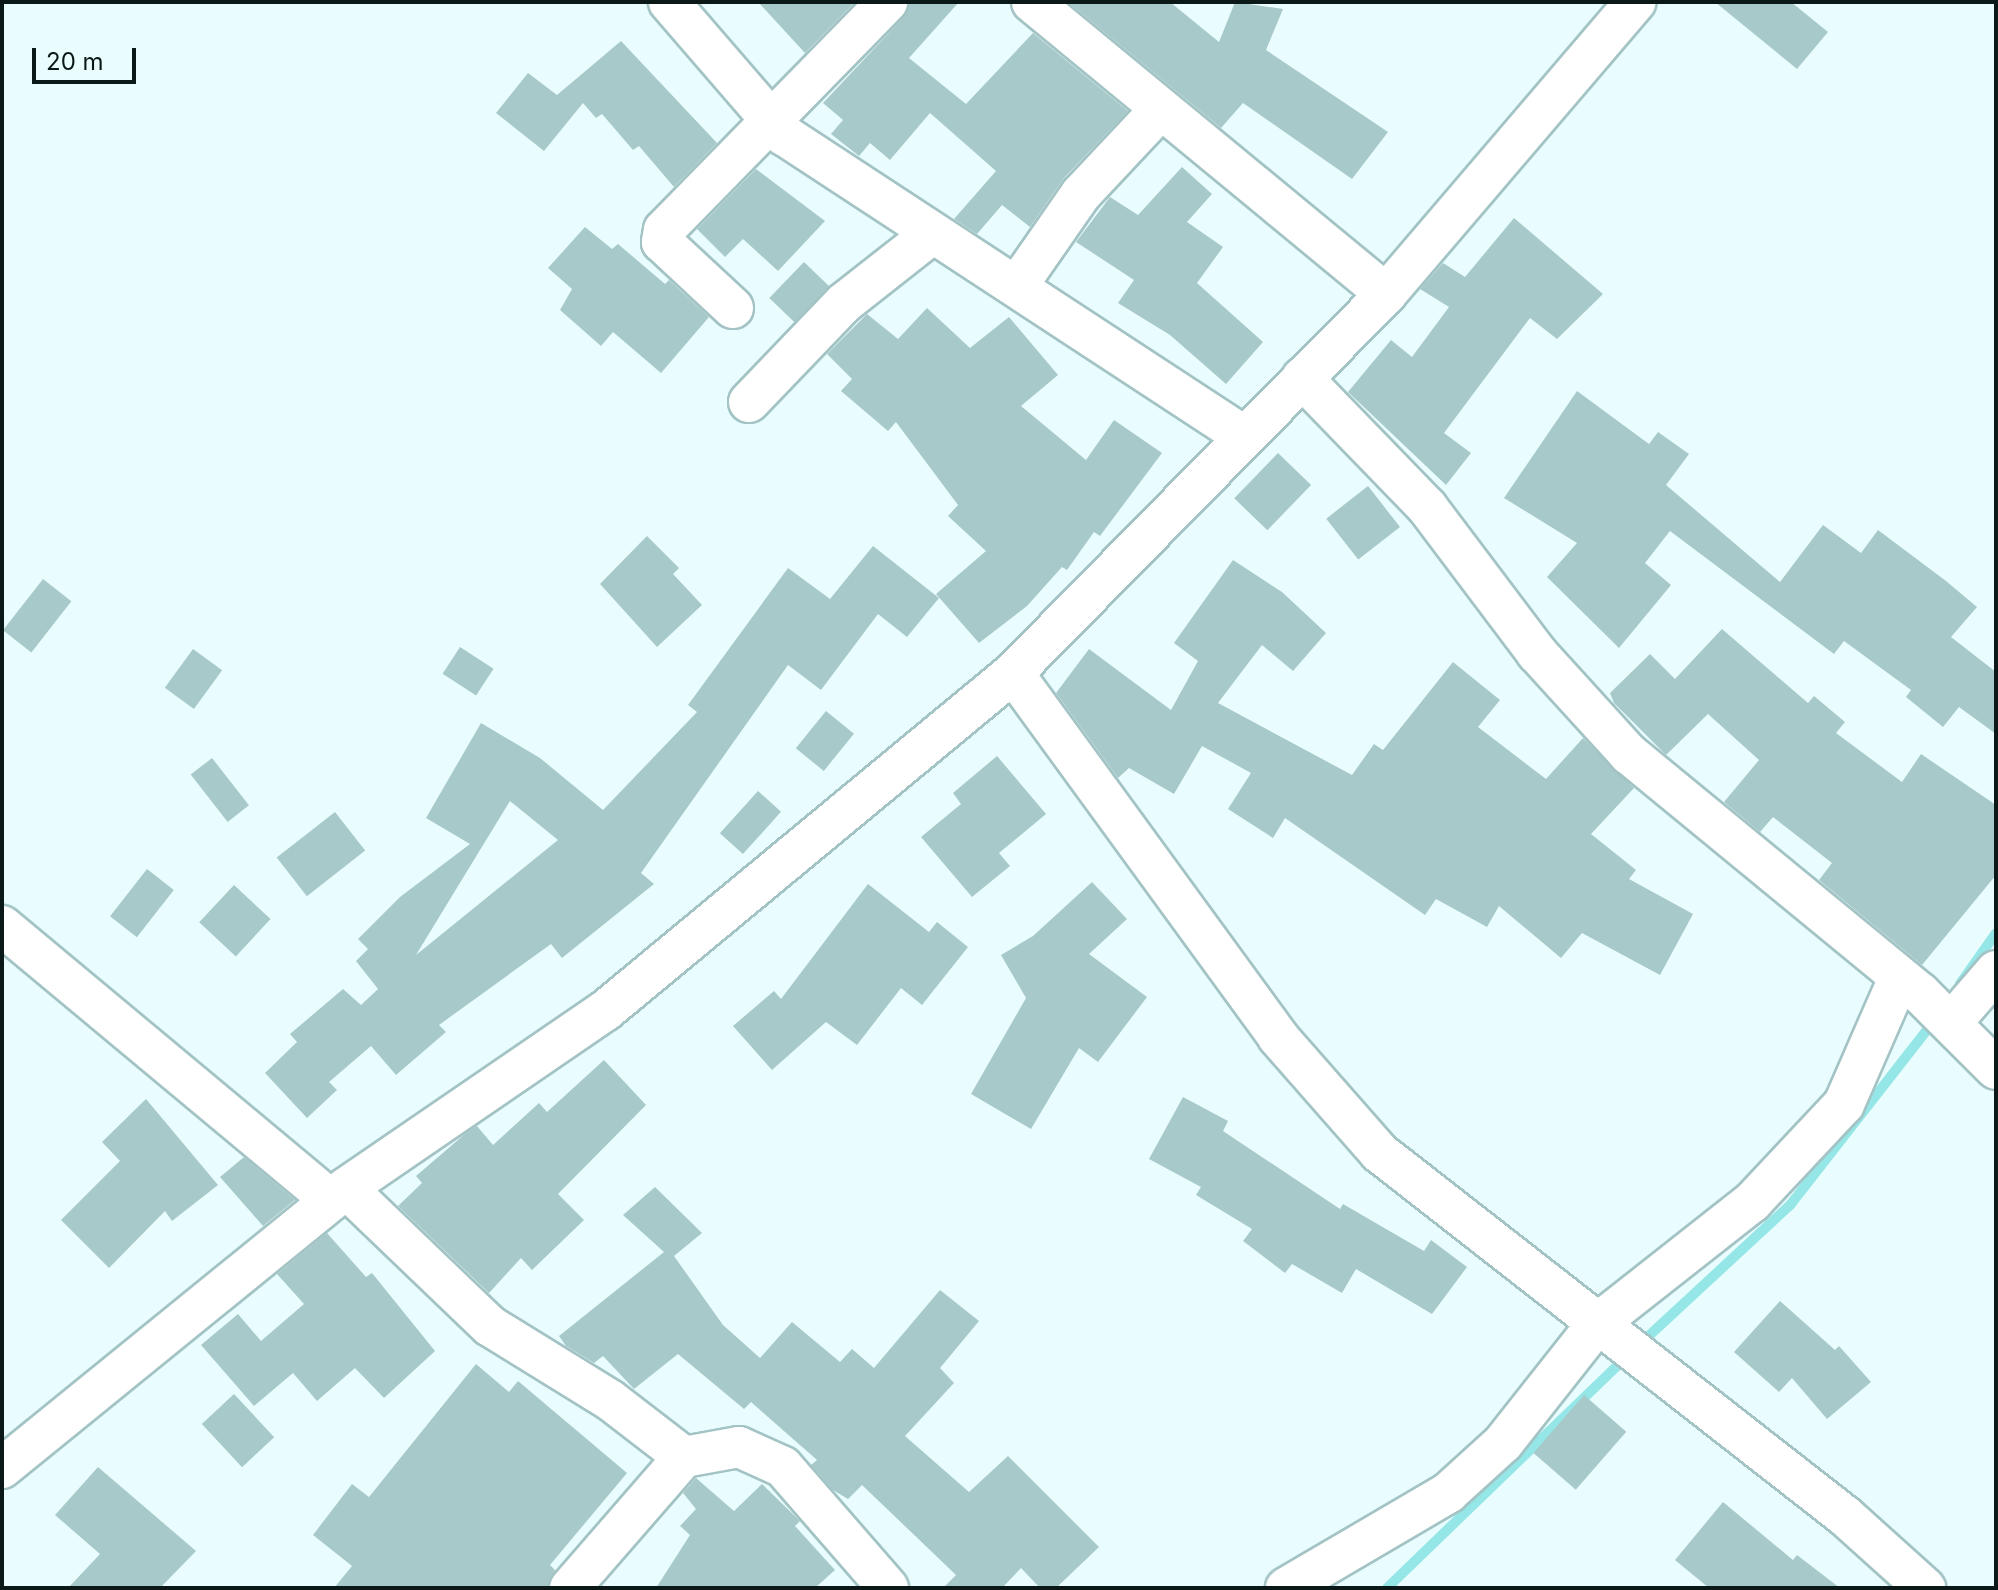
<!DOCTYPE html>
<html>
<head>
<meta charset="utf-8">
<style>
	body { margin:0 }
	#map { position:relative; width:1998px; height:1590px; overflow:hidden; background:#e9fdfe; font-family:Inter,sans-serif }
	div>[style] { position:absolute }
	.stream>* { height:10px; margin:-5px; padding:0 5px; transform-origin:5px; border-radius:5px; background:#95e6e7 }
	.building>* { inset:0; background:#a8c9c9; transform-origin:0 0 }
	.roads { filter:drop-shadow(2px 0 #a3c3c4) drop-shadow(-2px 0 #a3c3c4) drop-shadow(0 2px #a3c3c4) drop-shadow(0 -2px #a3c3c4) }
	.minor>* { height:40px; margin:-20px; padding:0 20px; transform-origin:20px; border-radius:20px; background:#fff }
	span { translate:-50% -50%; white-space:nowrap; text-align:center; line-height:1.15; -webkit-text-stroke:8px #e9fdfe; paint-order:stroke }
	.frame { position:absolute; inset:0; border:4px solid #0b1818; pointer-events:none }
	.scale { position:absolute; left:32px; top:48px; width:104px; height:36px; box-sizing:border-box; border:4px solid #0b1818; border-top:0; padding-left:10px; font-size:24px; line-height:28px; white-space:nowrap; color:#0b1818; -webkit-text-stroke:6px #e9fdfe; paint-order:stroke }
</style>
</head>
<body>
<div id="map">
	<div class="stream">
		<i style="left:1960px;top:984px;width:62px;rotate:-54.8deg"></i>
		<i style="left:1640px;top:1344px;width:206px;rotate:-42.8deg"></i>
		<i style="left:1791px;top:1204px;width:234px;rotate:-52deg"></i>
		<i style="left:1387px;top:1588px;width:335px;rotate:-44deg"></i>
	</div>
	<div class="building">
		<i style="clip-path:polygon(758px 2px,855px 2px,805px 53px)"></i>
		<i style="clip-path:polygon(909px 2px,959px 2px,909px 58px,966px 104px,1033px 33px,1128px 111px,1064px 178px,1030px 227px,1002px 205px,977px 234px,954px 219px,996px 171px,930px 113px,890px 160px,870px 143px,859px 156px,831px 134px,843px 120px,823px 103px,903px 18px)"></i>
		<i style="clip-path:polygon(1068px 2px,1170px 2px,1219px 42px,1235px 2px,1283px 9px,1266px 50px,1388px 132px,1352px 179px,1243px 103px,1221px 128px)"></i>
		<i style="clip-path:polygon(1715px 2px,1791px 2px,1828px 32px,1797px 69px)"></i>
		<i style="clip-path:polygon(621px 41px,717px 143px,674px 187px,639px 146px,633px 150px,602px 114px,596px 118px,583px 103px,544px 151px,496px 113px,528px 73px,557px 95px)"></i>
		<i style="clip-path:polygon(1182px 167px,1212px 194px,1187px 222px,1223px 247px,1197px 283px,1263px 342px,1226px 384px,1170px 335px,1118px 303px,1134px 280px,1076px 242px,1110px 197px,1138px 215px)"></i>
		<i style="clip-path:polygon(756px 169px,825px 221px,778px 271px,743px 239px,725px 257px,697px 229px)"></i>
		<i style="clip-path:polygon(1514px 218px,1603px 294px,1557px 339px,1530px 318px,1444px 433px,1471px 453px,1446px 485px,1348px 392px,1391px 340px,1412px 357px,1449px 307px,1420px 289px,1443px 263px,1465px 277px)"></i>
		<i style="clip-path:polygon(585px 227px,612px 249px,618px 244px,665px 284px,669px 280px,709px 317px,661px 373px,613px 332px,601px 346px,560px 310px,572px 289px,548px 268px)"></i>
		<i style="left:804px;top:262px;width:35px;height:50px;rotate:44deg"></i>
		<i style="clip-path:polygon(927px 308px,970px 348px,1009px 317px,1058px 375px,1021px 406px,1086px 460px,1114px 420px,1162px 453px,1100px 536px,1094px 532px,1067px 570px,1062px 567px,1027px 606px,979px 643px,936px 594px,986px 551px,948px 516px,958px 505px,896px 422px,888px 431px,841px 391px,852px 379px,827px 354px,867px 314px,898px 339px)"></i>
		<i style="clip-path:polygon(1577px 391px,1649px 444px,1658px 432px,1689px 454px,1666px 485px,1780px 582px,1823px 525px,1861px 553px,1878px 530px,1946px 581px,1977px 607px,1951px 637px,1996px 672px,1996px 734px,1959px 707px,1943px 727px,1906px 697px,1911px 690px,1844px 641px,1834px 654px,1670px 531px,1645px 563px,1671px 585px,1619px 648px,1547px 577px,1577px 543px,1504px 498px)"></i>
		<i style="left:1278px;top:453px;width:46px;height:63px;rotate:44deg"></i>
		<i style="left:1368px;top:486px;width:52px;height:53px;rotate:52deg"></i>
		<i style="clip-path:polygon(647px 536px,679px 568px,673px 574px,702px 605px,657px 647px,600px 584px)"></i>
		<i style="clip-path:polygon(evenodd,873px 546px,939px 598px,907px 637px,878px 614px,821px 690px,788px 665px,641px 873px,654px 884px,562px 958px,551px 944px,439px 1025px,446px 1032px,396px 1075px,371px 1046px,329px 1082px,337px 1090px,307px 1118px,265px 1073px,297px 1042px,290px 1034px,343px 989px,361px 1005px,378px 989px,356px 961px,368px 949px,358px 939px,400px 897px,470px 844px,426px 818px,481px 723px,540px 758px,603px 810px,697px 712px,688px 705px,788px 568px,830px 599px,873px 546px,510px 801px,558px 840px,416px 955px,480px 850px,510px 801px)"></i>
		<i style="clip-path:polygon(1233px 560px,1282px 592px,1326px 633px,1293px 671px,1262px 645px,1218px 703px,1352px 775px,1374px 744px,1383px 750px,1453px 662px,1500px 700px,1478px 727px,1546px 779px,1583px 738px,1634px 788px,1591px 834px,1636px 870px,1629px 879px,1693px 914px,1660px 975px,1582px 933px,1561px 958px,1499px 906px,1487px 927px,1436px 899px,1425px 915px,1285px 818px,1273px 838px,1228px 809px,1251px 773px,1202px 746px,1174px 794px,1129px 768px,1118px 778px,1056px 693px,1089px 649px,1171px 710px,1198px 661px,1174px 643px)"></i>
		<i style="left:43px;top:579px;width:36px;height:65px;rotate:38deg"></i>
		<i style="clip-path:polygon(1722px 629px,1808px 703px,1814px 696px,1845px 722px,1836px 733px,1902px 782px,1921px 754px,1996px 805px,1996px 875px,1922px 965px,1819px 880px,1832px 863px,1773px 817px,1760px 832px,1724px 802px,1759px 760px,1708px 714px,1666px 755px,1614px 703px,1610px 693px,1650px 654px,1675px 679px)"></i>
		<i style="left:460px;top:647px;width:40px;height:32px;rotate:33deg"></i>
		<i style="left:193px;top:649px;width:36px;height:48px;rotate:36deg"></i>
		<i style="left:826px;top:711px;width:36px;height:48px;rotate:39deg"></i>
		<i style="clip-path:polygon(997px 756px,1046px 814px,999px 853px,1010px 866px,972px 897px,921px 837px,961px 804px,953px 793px)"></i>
		<i style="left:212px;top:758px;width:60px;height:27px;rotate:52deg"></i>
		<i style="left:758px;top:791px;width:31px;height:57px;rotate:42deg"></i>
		<i style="left:335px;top:812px;width:49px;height:74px;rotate:52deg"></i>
		<i style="left:147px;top:869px;width:34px;height:60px;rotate:38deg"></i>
		<i style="clip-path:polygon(1092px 882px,1127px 919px,1089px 954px,1147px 997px,1098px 1062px,1079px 1048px,1031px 1129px,971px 1094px,1026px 998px,1001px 955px,1033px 936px)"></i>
		<i style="clip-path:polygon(868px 884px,929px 932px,937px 922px,968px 947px,922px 1005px,901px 988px,857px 1045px,826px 1022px,772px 1070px,733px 1026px,774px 991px,781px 999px)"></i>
		<i style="left:234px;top:885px;width:50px;height:51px;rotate:43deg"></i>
		<i style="clip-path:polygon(604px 1060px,646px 1105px,558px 1194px,584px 1220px,532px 1270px,521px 1258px,489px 1293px,398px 1206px,422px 1183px,416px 1176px,466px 1133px,477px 1126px,493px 1145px,539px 1103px,547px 1112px)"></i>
		<i style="clip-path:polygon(1183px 1097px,1228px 1121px,1223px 1131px,1340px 1209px,1343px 1204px,1424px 1251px,1431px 1240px,1467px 1267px,1432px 1314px,1356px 1269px,1342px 1293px,1292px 1264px,1285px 1273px,1243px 1241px,1252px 1229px,1196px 1195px,1201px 1187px,1149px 1159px)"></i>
		<i style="clip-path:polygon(146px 1099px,218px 1185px,172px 1221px,165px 1211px,109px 1268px,61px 1220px,120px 1161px,102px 1142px)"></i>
		<i style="clip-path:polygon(244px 1157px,295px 1200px,263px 1226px,220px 1177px)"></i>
		<i style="clip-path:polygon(655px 1187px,702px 1233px,674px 1256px,723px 1325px,760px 1358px,792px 1322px,840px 1362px,852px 1349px,874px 1368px,940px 1290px,979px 1321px,940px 1368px,954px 1383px,905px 1436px,969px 1492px,1008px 1456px,1099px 1547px,1056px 1588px,1040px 1588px,1021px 1568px,1002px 1588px,943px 1588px,956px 1575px,862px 1485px,848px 1499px,833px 1490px,811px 1465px,817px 1460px,751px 1402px,744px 1409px,678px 1354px,634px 1389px,603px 1356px,594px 1363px,566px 1346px,559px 1336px,664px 1252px,623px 1215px)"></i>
		<i style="clip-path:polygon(327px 1233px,366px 1277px,372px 1273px,435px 1351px,384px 1398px,355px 1368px,317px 1401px,293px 1373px,254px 1406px,201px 1345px,238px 1314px,261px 1341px,304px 1304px,277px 1274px)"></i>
		<i style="clip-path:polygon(1780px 1301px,1835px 1350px,1839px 1346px,1871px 1382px,1827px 1419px,1792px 1378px,1779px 1392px,1734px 1352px)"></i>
		<i style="clip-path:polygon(476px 1364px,509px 1392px,518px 1381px,627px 1473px,550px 1565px,555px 1570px,548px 1588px,334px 1588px,352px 1566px,313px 1535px,352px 1484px,369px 1497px)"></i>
		<i style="left:234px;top:1394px;width:59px;height:44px;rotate:47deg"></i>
		<i style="left:1584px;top:1395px;width:56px;height:77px;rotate:41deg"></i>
		<i style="clip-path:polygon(98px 1467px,196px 1551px,160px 1588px,68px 1588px,100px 1554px,55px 1515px)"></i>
		<i style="clip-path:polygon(696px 1478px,734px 1511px,762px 1484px,800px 1521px,795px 1526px,835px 1570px,815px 1588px,656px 1588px,690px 1535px,680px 1526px,696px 1509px,683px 1493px)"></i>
		<i style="clip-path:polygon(1723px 1502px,1793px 1560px,1797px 1555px,1840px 1588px,1709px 1588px,1675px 1560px)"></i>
	</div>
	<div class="roads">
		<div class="minor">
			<i style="left:669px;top:2px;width:176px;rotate:49.2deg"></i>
			<i style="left:784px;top:135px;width:548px;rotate:33.23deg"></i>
			<i style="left:1032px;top:2px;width:459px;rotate:39.5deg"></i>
			<i style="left:1017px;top:286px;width:112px;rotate:-55.2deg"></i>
			<i style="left:1081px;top:194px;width:114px;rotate:-46.8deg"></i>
			<i style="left:733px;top:308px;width:97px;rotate:-137.1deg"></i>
			<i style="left:662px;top:242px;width:12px;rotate:-81deg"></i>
			<i style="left:664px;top:230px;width:319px;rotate:-45.6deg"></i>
			<i style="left:1302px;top:378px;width:180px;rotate:45.9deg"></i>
			<i style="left:1427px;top:507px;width:183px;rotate:53deg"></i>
			<i style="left:1537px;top:653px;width:137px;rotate:47.7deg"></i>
			<i style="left:1629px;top:754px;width:377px;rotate:39.4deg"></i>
			<i style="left:1920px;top:993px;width:107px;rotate:45deg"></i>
			<i style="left:749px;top:402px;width:137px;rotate:-46.2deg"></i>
			<i style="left:844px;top:303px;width:113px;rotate:-38.2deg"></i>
			<i style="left:1013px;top:673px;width:450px;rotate:53.9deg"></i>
			<i style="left:1278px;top:1037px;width:154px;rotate:48.7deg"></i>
			<i style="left:1380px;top:1153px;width:590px;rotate:37.98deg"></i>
			<i style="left:1845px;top:1516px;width:108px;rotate:42deg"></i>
			<i style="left:2px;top:926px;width:428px;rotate:39.8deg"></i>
			<i style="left:1951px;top:1023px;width:69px;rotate:-49.1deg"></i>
			<i style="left:346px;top:1188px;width:199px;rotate:43.8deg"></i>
			<i style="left:490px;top:1326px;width:141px;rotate:31.7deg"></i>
			<i style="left:610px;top:1400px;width:93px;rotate:37.6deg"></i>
			<i style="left:2px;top:1468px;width:444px;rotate:-39.1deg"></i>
			<i style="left:346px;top:1188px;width:315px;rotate:-34.4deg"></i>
			<i style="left:606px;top:1010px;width:528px;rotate:-39.63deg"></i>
			<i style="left:1013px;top:673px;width:532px;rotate:-45.46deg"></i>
			<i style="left:1386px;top:294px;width:384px;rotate:-49.5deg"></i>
			<i style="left:570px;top:1588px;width:174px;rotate:-49deg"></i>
			<i style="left:684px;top:1457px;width:56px;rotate:-10.3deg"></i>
			<i style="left:739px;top:1447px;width:48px;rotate:24.4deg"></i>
			<i style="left:783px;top:1467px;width:160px;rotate:49deg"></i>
			<i style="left:1286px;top:1588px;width:188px;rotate:-30.4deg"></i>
			<i style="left:1448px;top:1493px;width:74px;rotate:-42.3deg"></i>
			<i style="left:1503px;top:1443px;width:152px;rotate:-51.7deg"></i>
			<i style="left:1597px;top:1324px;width:197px;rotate:-38.2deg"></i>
			<i style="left:1752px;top:1202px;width:134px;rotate:-46.8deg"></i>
			<i style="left:1844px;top:1104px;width:137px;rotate:-66.4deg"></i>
		</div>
	</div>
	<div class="frame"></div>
	<div class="scale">20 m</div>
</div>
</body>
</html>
